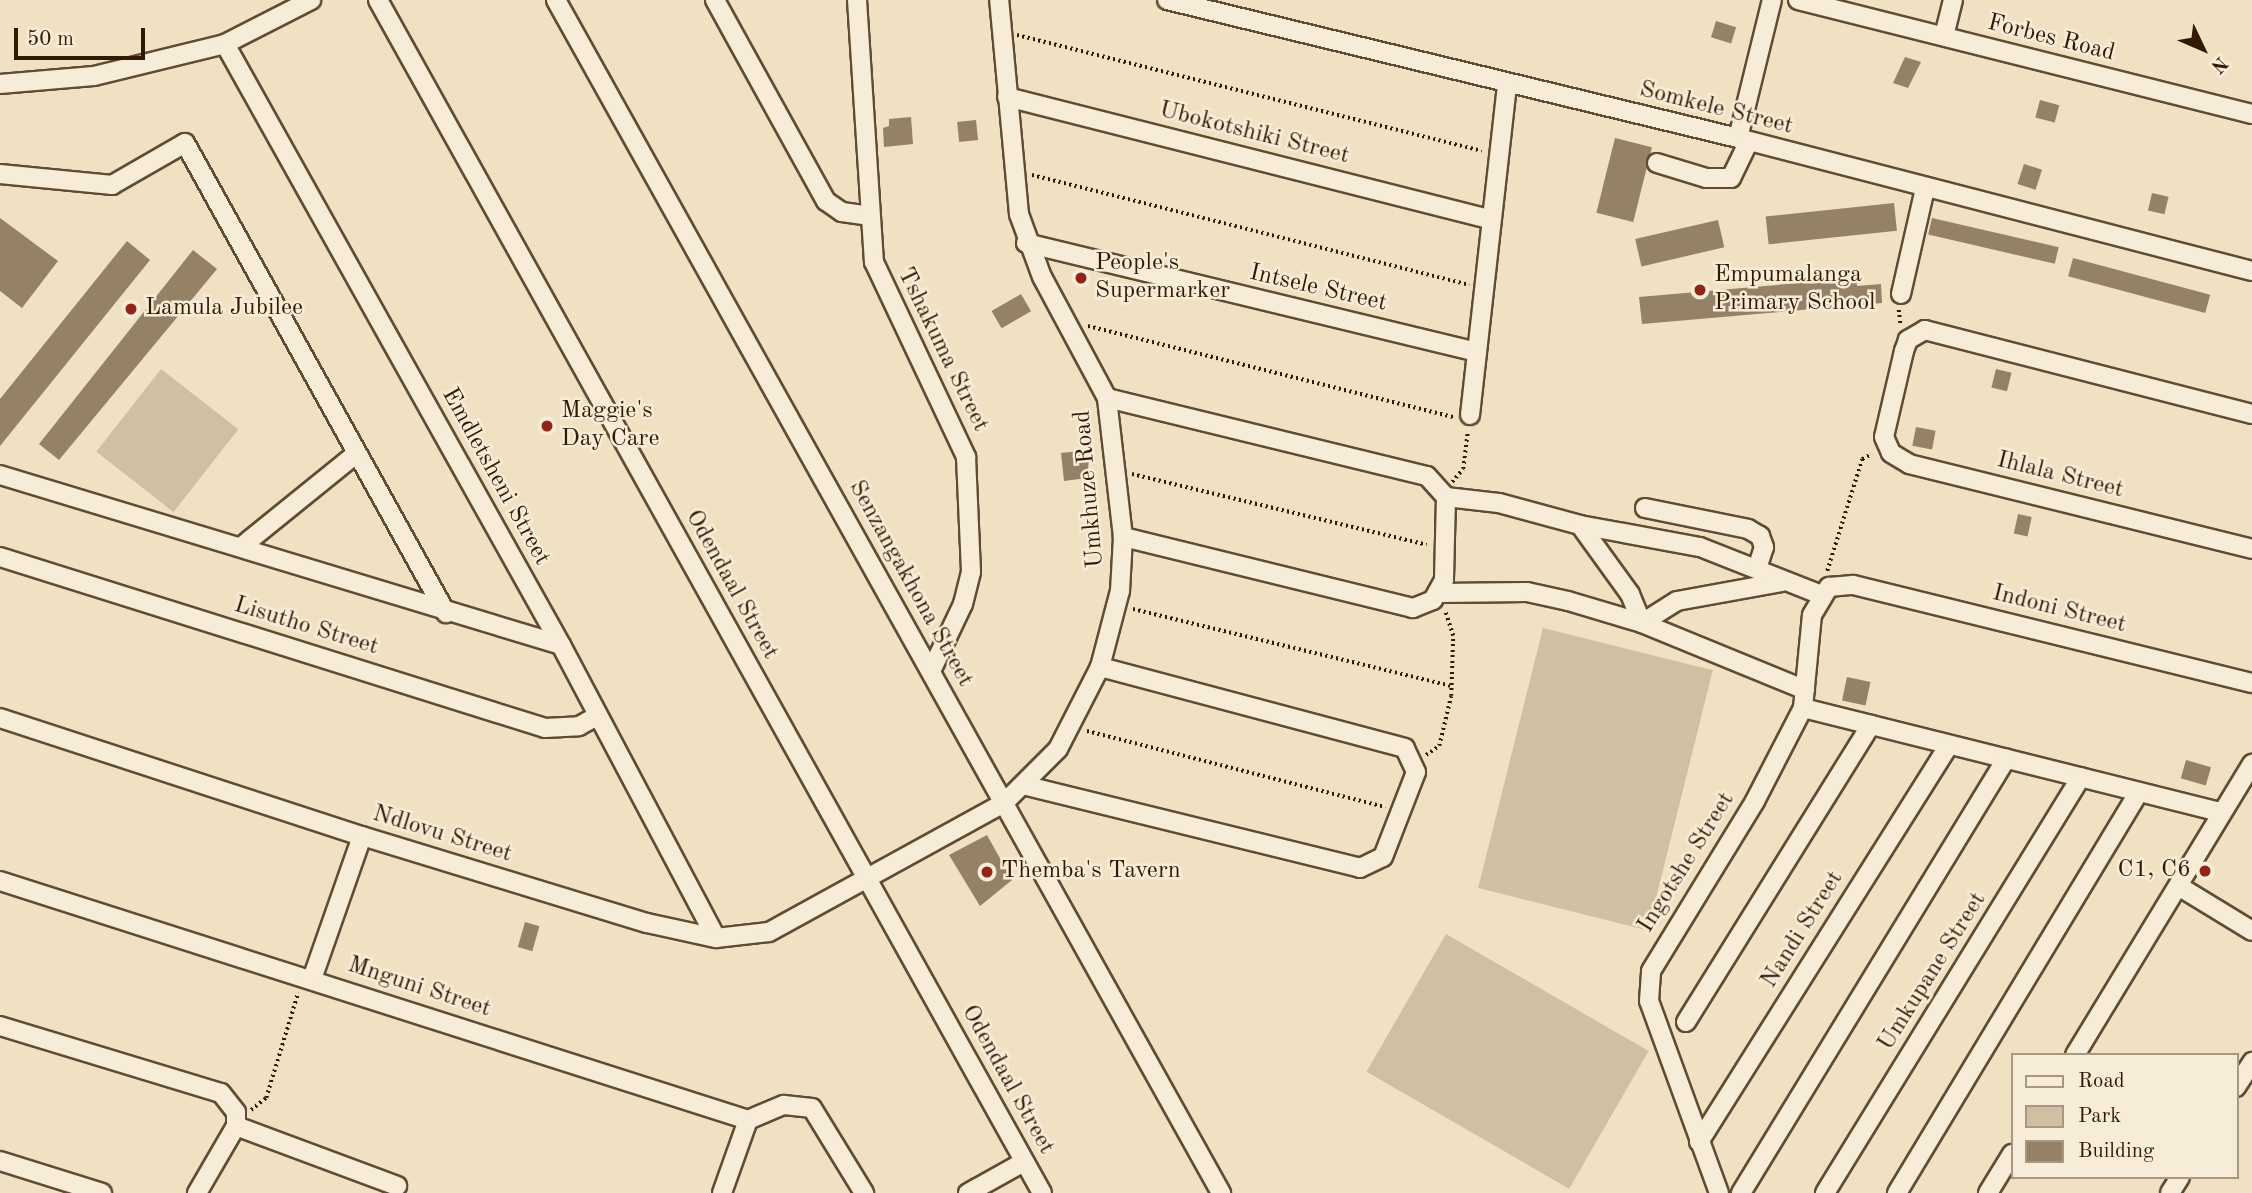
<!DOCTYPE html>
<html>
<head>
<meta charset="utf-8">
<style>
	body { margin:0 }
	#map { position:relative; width:2252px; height:1193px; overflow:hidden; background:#f1e1c3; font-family:"Old Standard TT",serif }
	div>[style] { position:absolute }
	.green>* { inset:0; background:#d0bfa2; transform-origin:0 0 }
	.building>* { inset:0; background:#948166; transform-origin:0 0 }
	.path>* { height:3.5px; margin-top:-1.75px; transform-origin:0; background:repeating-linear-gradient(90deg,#301a01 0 2px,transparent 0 5.5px) }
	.roads { filter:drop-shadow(2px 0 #604c32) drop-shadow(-2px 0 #604c32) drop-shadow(0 2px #604c32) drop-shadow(0 -2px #604c32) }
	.minor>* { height:18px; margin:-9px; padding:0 9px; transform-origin:9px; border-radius:9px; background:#f6ecd8 }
	.dots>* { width:19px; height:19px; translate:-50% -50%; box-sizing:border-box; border:4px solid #f6ecd8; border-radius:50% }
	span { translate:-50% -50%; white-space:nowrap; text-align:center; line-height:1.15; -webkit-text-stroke:5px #f6ecd8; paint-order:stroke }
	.street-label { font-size:24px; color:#301a01 }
	.poi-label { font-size:24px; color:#301a01 }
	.left { translate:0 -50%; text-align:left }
	.right { translate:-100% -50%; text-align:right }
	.legend { position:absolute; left:2011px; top:1053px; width:228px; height:126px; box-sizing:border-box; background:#f6ecd8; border:2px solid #a79882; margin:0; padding:9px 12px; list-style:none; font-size:21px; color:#301a01 }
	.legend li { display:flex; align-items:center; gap:14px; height:35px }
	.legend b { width:35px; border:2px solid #a79882 }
	.north { position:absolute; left:2168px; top:14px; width:70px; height:70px; -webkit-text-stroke:5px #f6ecd8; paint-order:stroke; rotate:134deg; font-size:19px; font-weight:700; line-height:28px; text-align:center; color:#301a01 }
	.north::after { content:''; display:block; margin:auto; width:24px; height:32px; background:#301a01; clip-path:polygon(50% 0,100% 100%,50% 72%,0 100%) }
	.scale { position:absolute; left:14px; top:28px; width:131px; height:32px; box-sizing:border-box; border:4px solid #301a01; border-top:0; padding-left:9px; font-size:21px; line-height:24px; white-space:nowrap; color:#301a01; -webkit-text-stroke:5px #f6ecd8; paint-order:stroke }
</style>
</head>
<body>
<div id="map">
	<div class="green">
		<i style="left:161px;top:369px;width:98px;height:105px;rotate:38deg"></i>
		<i style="left:1543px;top:628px;width:175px;height:268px;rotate:14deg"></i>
		<i style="left:1446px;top:934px;width:234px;height:159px;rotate:30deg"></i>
	</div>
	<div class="building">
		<i style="left:1716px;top:21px;width:21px;height:17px;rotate:17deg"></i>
		<i style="clip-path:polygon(1905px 57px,1921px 62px,1908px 88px,1893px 83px)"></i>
		<i style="left:2040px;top:100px;width:20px;height:18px;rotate:15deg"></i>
		<i style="clip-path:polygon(911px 117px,913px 144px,884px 147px,883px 128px,889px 126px,889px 119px)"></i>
		<i style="left:976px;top:120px;width:20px;height:19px;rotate:84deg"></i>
		<i style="left:1615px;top:138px;width:38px;height:77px;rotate:14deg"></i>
		<i style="left:2024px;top:164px;width:19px;height:21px;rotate:18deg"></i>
		<i style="left:2152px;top:193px;width:17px;height:18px;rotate:13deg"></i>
		<i style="left:1894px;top:203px;width:28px;height:129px;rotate:84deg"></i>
		<i style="clip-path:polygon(0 218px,58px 261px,22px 308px,0 291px)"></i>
		<i style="left:1932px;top:218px;width:130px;height:17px;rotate:13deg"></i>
		<i style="left:1718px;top:220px;width:28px;height:85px;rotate:77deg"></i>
		<i style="clip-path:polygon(127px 241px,150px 260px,0 446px,0 399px)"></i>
		<i style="clip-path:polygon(193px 250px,217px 269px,59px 460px,39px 444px)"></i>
		<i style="left:2073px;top:258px;width:142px;height:19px;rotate:15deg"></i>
		<i style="clip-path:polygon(1856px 278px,1857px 286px,1881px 284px,1882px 303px,1642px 324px,1639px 297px)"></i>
		<i style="left:1021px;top:294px;width:20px;height:34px;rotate:60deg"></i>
		<i style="left:1996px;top:369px;width:16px;height:19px;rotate:14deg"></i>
		<i style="left:1916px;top:427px;width:20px;height:19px;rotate:11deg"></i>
		<i style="clip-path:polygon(1090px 450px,1087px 478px,1064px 481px,1061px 453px)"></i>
		<i style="left:2018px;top:514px;width:14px;height:20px;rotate:12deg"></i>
		<i style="left:1847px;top:677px;width:24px;height:24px;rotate:12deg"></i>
		<i style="left:2186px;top:760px;width:26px;height:19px;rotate:16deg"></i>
		<i style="clip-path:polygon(987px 835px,1012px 880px,980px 906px,949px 855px)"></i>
		<i style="left:525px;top:922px;width:15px;height:26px;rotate:16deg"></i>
	</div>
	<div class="path">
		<i style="left:1017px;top:35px;width:479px;rotate:14deg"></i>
		<i style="left:1032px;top:175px;width:451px;rotate:14.1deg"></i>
		<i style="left:1899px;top:310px;width:16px;rotate:83deg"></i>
		<i style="left:1088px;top:326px;width:377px;rotate:14deg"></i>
		<i style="left:1132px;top:474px;width:303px;rotate:13.5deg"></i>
		<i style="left:1452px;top:482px;width:17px;rotate:-50deg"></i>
		<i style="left:1463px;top:469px;width:38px;rotate:-83deg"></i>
		<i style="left:1827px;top:571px;width:117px;rotate:-72.6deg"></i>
		<i style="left:1862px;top:459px;width:11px;rotate:-27deg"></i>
		<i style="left:1133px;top:609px;width:328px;rotate:13.6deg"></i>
		<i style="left:1087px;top:731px;width:308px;rotate:14.3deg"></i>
		<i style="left:1426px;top:755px;width:16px;rotate:-35deg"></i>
		<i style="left:1439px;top:746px;width:51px;rotate:-76.5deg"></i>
		<i style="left:1451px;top:696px;width:60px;rotate:-88.1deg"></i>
		<i style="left:1453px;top:636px;width:26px;rotate:-108deg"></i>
		<i style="left:251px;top:1110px;width:19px;rotate:-39deg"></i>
		<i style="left:266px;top:1098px;width:110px;rotate:-73.1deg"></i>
	</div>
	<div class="roads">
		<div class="minor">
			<i style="left:378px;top:0;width:1365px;rotate:60.9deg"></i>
			<i style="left:556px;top:0;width:1366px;rotate:60.86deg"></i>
			<i style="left:715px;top:0;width:230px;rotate:61.1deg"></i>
			<i style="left:826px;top:201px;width:19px;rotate:35deg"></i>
			<i style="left:842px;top:212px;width:27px;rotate:8deg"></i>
			<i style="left:857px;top:0;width:263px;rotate:86.3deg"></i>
			<i style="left:874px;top:262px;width:216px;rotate:64.7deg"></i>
			<i style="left:966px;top:457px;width:115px;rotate:87.5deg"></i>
			<i style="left:971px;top:572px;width:33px;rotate:104deg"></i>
			<i style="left:963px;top:604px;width:74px;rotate:115.5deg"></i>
			<i style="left:1167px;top:0;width:587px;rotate:13.59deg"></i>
			<i style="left:1738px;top:138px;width:531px;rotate:14.51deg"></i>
			<i style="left:1798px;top:0;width:468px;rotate:14.1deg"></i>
			<i style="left:1944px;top:36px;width:37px;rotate:-76deg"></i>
			<i style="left:225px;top:44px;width:689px;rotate:60.79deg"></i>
			<i style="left:561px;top:645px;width:331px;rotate:62.1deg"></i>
			<i style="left:0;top:84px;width:94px;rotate:-4.9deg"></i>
			<i style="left:94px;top:76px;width:135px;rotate:-13.7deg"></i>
			<i style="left:225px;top:44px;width:97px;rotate:-27.1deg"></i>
			<i style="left:1007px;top:97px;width:497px;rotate:14.2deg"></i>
			<i style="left:1738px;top:138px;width:142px;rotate:-76.2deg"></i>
			<i style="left:1657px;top:163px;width:51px;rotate:17deg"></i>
			<i style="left:1706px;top:178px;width:25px"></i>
			<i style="left:1731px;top:178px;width:41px;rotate:-64.1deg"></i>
			<i style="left:0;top:174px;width:113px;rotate:5.6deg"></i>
			<i style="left:112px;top:185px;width:84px;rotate:-29.9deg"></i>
			<i style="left:185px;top:143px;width:538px;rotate:60.96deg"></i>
			<i style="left:1026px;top:243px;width:464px;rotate:13.6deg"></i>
			<i style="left:1901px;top:294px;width:109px;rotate:-77.2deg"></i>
			<i style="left:1107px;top:398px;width:329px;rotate:13.7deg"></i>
			<i style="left:1427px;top:476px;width:28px;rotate:48deg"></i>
			<i style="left:1446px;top:497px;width:83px;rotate:91.4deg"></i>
			<i style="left:1444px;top:580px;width:23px;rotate:119deg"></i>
			<i style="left:1433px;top:600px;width:22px;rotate:158deg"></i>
			<i style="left:1413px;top:608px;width:299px;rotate:-166.2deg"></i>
			<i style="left:2252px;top:414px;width:338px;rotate:-165.6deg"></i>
			<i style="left:1925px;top:330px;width:20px;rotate:150deg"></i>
			<i style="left:1908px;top:340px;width:12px;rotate:110deg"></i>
			<i style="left:1904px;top:351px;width:88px;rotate:103.1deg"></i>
			<i style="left:1884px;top:437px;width:17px;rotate:66deg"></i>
			<i style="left:1891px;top:453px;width:21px;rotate:31deg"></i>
			<i style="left:1909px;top:464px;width:353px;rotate:13.9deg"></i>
			<i style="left:1470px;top:415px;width:334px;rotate:-83.6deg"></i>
			<i style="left:0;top:475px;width:586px;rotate:16.86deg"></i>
			<i style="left:1446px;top:497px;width:53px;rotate:6.5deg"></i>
			<i style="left:1499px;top:503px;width:84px;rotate:15.2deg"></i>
			<i style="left:1580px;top:525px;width:122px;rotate:10.4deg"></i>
			<i style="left:1700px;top:547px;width:131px;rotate:21.5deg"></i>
			<i style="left:1645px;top:508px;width:105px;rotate:11.5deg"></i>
			<i style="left:1748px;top:529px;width:14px;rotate:30deg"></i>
			<i style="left:1760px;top:536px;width:12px;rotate:70deg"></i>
			<i style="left:1764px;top:547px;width:22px;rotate:108deg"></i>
			<i style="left:1580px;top:525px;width:85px;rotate:54.1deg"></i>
			<i style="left:1630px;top:594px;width:31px;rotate:68deg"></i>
			<i style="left:1642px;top:623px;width:41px;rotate:-32.2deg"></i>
			<i style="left:1677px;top:601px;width:107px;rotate:-10.3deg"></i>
			<i style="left:241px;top:547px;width:149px;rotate:-39deg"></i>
			<i style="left:0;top:557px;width:571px;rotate:17.42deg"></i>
			<i style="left:545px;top:728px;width:34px;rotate:-3deg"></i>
			<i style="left:579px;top:726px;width:21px;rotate:-29deg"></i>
			<i style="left:1440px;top:593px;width:87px;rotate:-0.7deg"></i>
			<i style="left:1527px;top:592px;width:42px;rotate:12.4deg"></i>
			<i style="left:1568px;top:601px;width:77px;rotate:16.6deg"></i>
			<i style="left:1642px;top:623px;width:176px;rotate:22.3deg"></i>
			<i style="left:1803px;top:708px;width:431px;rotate:14deg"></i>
			<i style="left:0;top:718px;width:381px;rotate:18.1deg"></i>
			<i style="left:362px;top:836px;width:298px;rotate:17deg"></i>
			<i style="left:647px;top:923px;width:71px;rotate:12.3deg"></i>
			<i style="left:716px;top:938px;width:53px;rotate:-6.5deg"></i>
			<i style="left:769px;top:932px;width:268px;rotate:-28.8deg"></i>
			<i style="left:1004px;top:803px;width:76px;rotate:-45deg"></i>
			<i style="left:1058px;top:749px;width:92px;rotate:-62.9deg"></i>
			<i style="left:1100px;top:667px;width:79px;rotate:-75.3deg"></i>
			<i style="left:1120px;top:591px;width:54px;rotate:-86.8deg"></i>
			<i style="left:1123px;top:537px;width:140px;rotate:-96.6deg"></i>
			<i style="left:1107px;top:398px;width:137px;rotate:-118.2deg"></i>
			<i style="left:1042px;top:277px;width:67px;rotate:-110.1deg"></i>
			<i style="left:1019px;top:214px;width:215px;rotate:-95.3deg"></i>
			<i style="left:1027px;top:786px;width:343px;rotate:13.8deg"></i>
			<i style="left:1360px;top:868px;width:25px;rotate:-26deg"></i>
			<i style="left:1383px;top:857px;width:91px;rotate:-68.8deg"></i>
			<i style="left:1416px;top:772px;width:26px;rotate:-115deg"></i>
			<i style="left:1405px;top:748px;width:316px;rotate:-165.1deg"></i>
			<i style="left:0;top:881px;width:785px;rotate:17.72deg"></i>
			<i style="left:2180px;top:887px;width:84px;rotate:31.4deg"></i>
			<i style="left:312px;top:979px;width:151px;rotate:-70.7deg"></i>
			<i style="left:1686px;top:1022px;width:350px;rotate:-58.1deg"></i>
			<i style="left:0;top:1026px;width:231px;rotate:16.9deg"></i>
			<i style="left:221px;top:1093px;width:24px;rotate:52deg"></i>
			<i style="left:236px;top:1112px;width:14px;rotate:90deg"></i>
			<i style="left:236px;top:1126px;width:78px;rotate:120.2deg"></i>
			<i style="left:2075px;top:1055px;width:341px;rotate:-58.7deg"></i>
			<i style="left:2236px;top:1087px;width:30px;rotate:-57deg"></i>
			<i style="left:748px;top:1120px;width:39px;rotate:-23deg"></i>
			<i style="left:784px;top:1105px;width:28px;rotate:6deg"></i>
			<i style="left:812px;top:1108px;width:100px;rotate:58.5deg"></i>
			<i style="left:236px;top:1126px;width:172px;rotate:20.4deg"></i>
			<i style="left:1699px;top:1142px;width:469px;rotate:-57.8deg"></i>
			<i style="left:0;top:1161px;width:107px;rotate:17.4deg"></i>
			<i style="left:722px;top:1193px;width:77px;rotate:-70.4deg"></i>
			<i style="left:968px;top:1193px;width:64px;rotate:-29deg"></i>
			<i style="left:1719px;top:1193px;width:204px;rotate:-110deg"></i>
			<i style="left:1649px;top:1001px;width:30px;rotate:-86deg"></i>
			<i style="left:1651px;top:971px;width:199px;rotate:-58.5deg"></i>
			<i style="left:1755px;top:801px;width:105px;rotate:-62.7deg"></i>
			<i style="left:1803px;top:708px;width:93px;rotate:-84.5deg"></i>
			<i style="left:1812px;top:615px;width:33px;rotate:-59deg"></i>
			<i style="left:1829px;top:587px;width:24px;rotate:-5deg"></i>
			<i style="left:1853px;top:585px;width:411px;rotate:13.8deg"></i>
			<i style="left:1741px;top:1193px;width:509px;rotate:-58.59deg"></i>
			<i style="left:1825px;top:1193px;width:488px;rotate:-58.4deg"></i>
			<i style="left:1897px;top:1193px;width:468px;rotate:-58.9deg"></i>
			<i style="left:1988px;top:1193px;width:46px;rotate:-58.4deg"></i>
			<i style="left:2170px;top:1193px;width:19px;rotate:-58deg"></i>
		</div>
	</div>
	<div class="dots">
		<i style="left:1081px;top:278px;background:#8f2418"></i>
		<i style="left:1700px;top:290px;background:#8f2418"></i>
		<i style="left:131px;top:309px;background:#8f2418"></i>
		<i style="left:547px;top:426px;background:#8f2418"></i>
		<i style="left:2205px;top:871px;background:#8f2418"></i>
		<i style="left:987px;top:872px;background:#8f2418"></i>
	</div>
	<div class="street-label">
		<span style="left:2051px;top:39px;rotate:14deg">Forbes Road</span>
		<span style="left:1716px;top:109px;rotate:14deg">Somkele Street</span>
		<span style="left:1254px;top:134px;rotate:14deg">Ubokotshiki Street</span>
		<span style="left:1318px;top:289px;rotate:13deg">Intsele Street</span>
		<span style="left:942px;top:350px;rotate:64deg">Tshakuma Street</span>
		<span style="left:2060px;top:476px;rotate:14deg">Ihlala Street</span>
		<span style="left:495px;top:477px;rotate:61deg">Emdletsheni Street</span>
		<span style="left:1090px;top:489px;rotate:-95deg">Umkhuze Road</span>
		<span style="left:910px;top:584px;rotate:61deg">Senzangakhona Street</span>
		<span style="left:731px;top:585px;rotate:61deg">Odendaal Street</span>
		<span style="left:2059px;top:610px;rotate:14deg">Indoni Street</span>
		<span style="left:306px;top:627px;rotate:17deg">Lisutho Street</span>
		<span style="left:442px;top:835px;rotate:17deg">Ndlovu Street</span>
		<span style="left:1687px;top:863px;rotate:-58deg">Ingotshe Street</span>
		<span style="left:1803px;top:930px;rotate:-58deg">Nandi Street</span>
		<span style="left:1933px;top:972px;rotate:-58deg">Umkupane Street</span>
		<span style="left:419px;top:988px;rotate:18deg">Mnguni Street</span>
		<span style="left:1007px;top:1080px;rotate:61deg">Odendaal Street</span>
	</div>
	<div class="poi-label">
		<span class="left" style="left:1095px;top:278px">People's<br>Supermarker</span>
		<span class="left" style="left:1714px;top:290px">Empumalanga<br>Primary School</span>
		<span class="left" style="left:145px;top:309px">Lamula Jubilee</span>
		<span class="left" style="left:561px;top:426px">Maggie's<br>Day Care</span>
		<span class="right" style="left:2191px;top:871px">C1, C6</span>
		<span class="left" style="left:1001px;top:872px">Themba's Tavern</span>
	</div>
	<ul class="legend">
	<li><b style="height:9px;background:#f6ecd8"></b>Road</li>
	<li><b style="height:19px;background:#d0bfa2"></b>Park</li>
	<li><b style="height:19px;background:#948166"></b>Building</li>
	</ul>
	<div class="north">N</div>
	<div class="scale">50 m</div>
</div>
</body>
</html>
